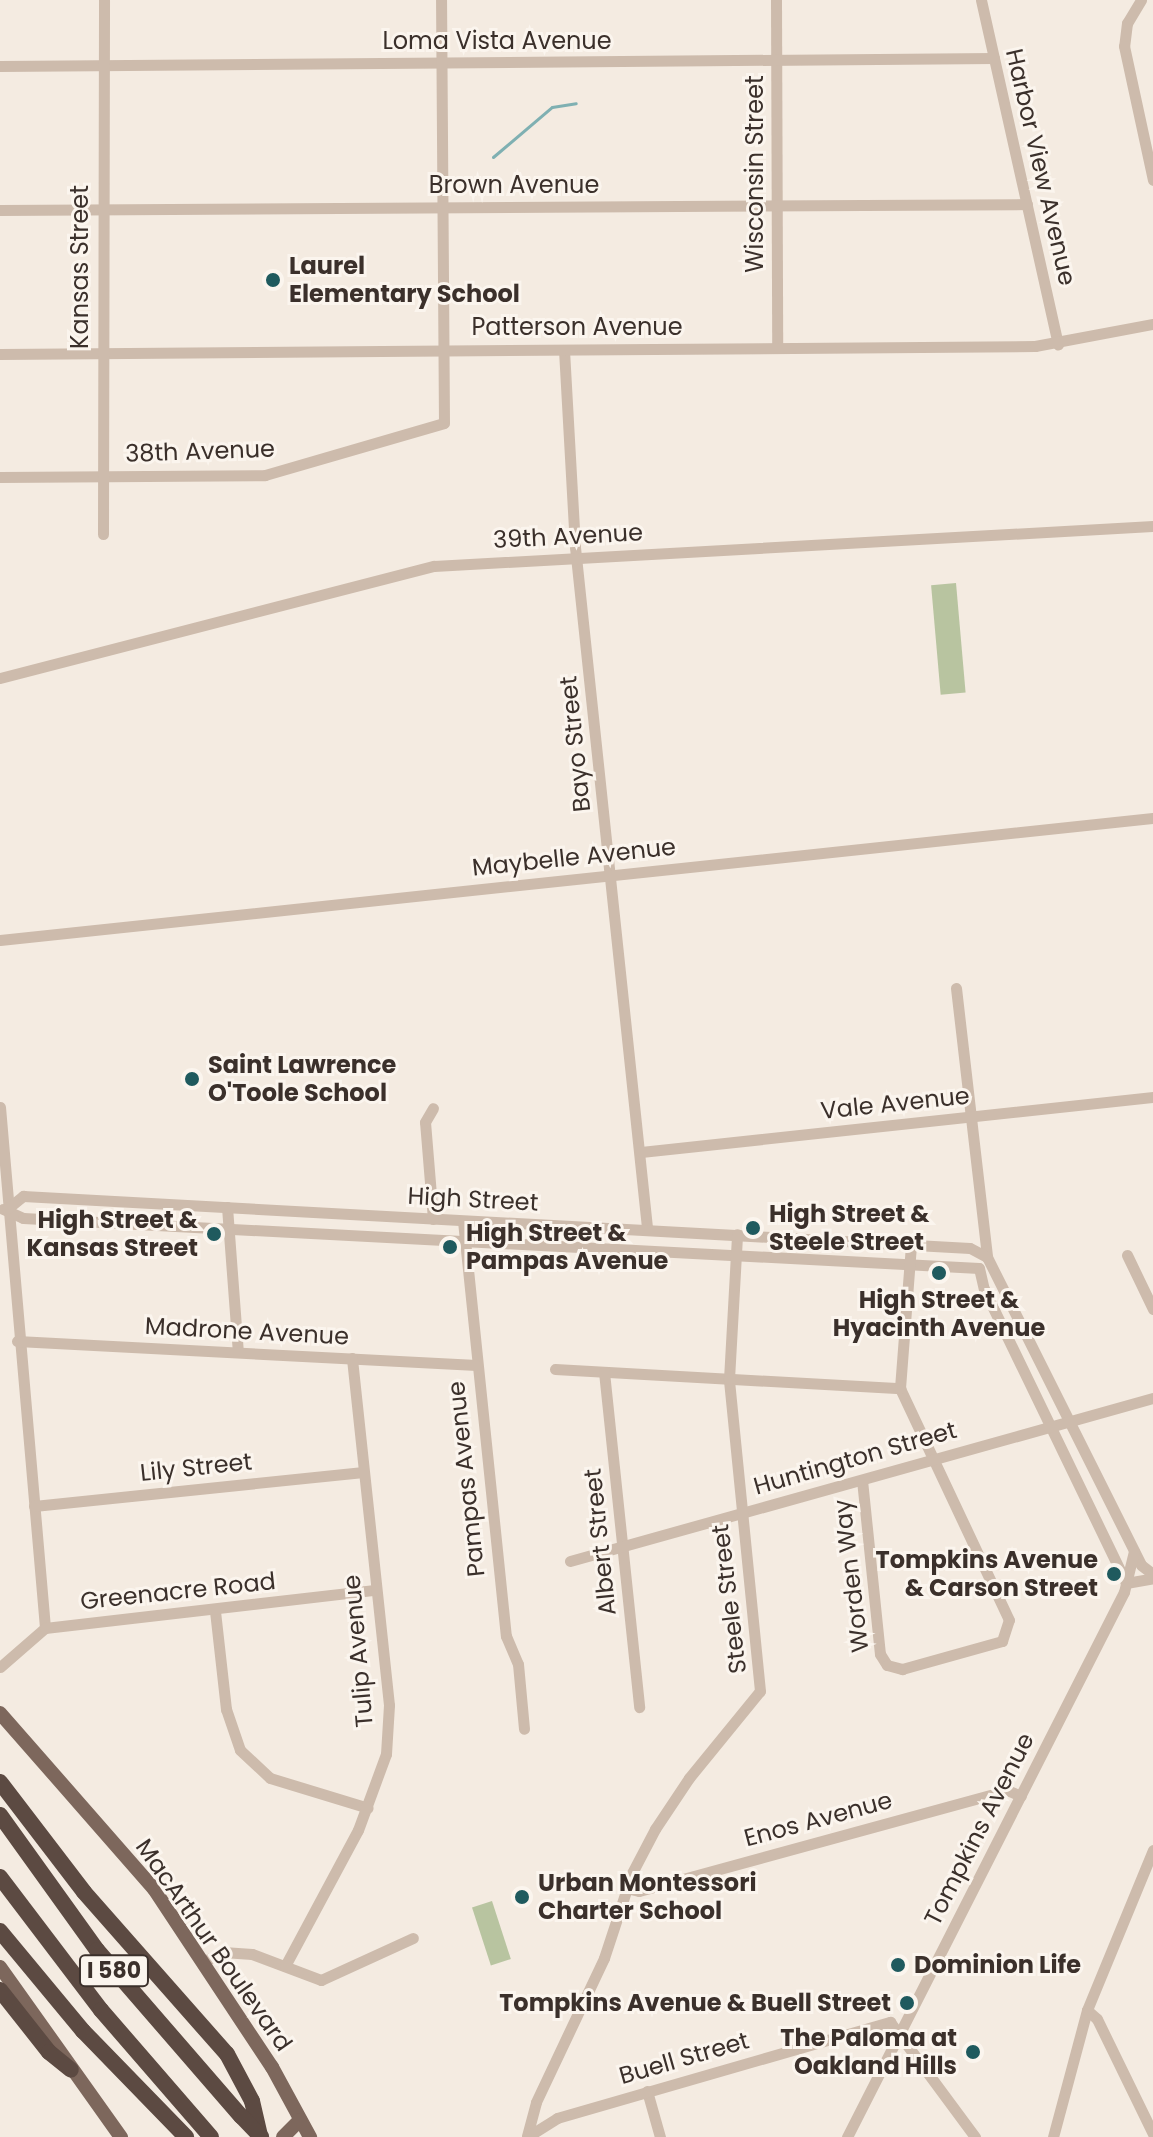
<!DOCTYPE html>
<html>
<head>
<meta charset="utf-8">
<style>
	body { margin:0 }
	#map { position:relative; width:1153px; height:2137px; overflow:hidden; background:#f4ebe1; font-family:Poppins,sans-serif }
	div>[style] { position:absolute }
	.green>* { inset:0; background:#b8c4a0; transform-origin:0 0 }
	.stream>* { height:3px; margin:-1.5px; padding:0 1.5px; transform-origin:1.5px; border-radius:1.5px; background:#7fb0b2 }
	.minor>* { height:11px; margin:-5.5px; padding:0 5.5px; transform-origin:5.5px; border-radius:5.5px; background:#cdbbac }
	.major>* { height:14px; margin:-7px; padding:0 7px; transform-origin:7px; border-radius:7px; background:#7d675c }
	.highway>* { height:16px; margin:-8px; padding:0 8px; transform-origin:8px; border-radius:8px; background:#5c4a42 }
	.highway-bridge>* { height:16px; margin:-8px; padding:0 8px; transform-origin:8px; border-radius:8px; background:#5c4a42 }
	.dots>* { width:22px; height:22px; translate:-50% -50%; box-sizing:border-box; border:4px solid #fbf5ee; border-radius:50% }
	span { translate:-50% -50%; white-space:nowrap; text-align:center; line-height:1.15; -webkit-text-stroke:6px #fbf5ee; paint-order:stroke }
	.shield-label span { padding:2px 6px; background:#fbf5ee; border:2px solid; border-radius:6px; -webkit-text-stroke-width:0 }
	.shield-label { font-size:22px; color:#3b302b; font-weight:700 }
	.street-label { font-size:24px; color:#3b302b }
	.poi-label { font-size:24px; color:#3b302b; font-weight:700 }
	.left { translate:0 -50%; text-align:left }
	.right { translate:-100% -50%; text-align:right }
</style>
</head>
<body>
<div id="map">
	<div class="green">
		<i style="left:956px;top:583px;width:110px;height:25px;rotate:85deg"></i>
		<i style="left:492px;top:1901px;width:61px;height:21px;rotate:72deg"></i>
	</div>
	<div class="stream">
		<i style="left:493px;top:157px;width:77px;rotate:-40.3deg"></i>
		<i style="left:552px;top:107px;width:24px;rotate:-9deg"></i>
	</div>
	<div class="minor">
		<i style="left:776px;top:0;width:348px;rotate:89.8deg"></i>
		<i style="left:981px;top:0;width:353px;rotate:77.4deg"></i>
		<i style="left:1141px;top:0;width:27px;rotate:121deg"></i>
		<i style="left:1127px;top:23px;width:23px;rotate:97deg"></i>
		<i style="left:1124px;top:46px;width:137px;rotate:77.8deg"></i>
		<i style="left:0;top:66px;width:994px;rotate:-0.46deg"></i>
		<i style="left:0;top:210px;width:1027px;rotate:-0.33deg"></i>
		<i style="left:564px;top:350px;width:197px;rotate:86.8deg"></i>
		<i style="left:575px;top:547px;width:685px;rotate:83.96deg"></i>
		<i style="left:0;top:354px;width:1035px;rotate:-0.44deg"></i>
		<i style="left:1035px;top:346px;width:120px;rotate:-10.6deg"></i>
		<i style="left:0;top:477px;width:265px;rotate:-0.4deg"></i>
		<i style="left:265px;top:475px;width:186px;rotate:-16.2deg"></i>
		<i style="left:444px;top:423px;width:423px;rotate:-90.4deg"></i>
		<i style="left:103px;top:534px;width:534px;rotate:-89.89deg"></i>
		<i style="left:0;top:678px;width:448px;rotate:-14.5deg"></i>
		<i style="left:434px;top:566px;width:720px;rotate:-3.18deg"></i>
		<i style="left:0;top:940px;width:1159px;rotate:-6.04deg"></i>
		<i style="left:956px;top:988px;width:271px;rotate:83.4deg"></i>
		<i style="left:987px;top:1257px;width:344px;rotate:63.4deg"></i>
		<i style="left:1141px;top:1565px;width:15px;rotate:37deg"></i>
		<i style="left:0;top:1107px;width:523px;rotate:85.06deg"></i>
		<i style="left:641px;top:1152px;width:515px;rotate:-6.13deg"></i>
		<i style="left:227px;top:1207px;width:145px;rotate:85.7deg"></i>
		<i style="left:3px;top:1209px;width:22px;rotate:24deg"></i>
		<i style="left:23px;top:1218px;width:957px;rotate:2.99deg"></i>
		<i style="left:7px;top:1209px;width:21px;rotate:-39deg"></i>
		<i style="left:23px;top:1196px;width:948px;rotate:3.14deg"></i>
		<i style="left:970px;top:1248px;width:19px;rotate:28deg"></i>
		<i style="left:433px;top:1219px;width:97px;rotate:-94.7deg"></i>
		<i style="left:425px;top:1122px;width:16px;rotate:-60deg"></i>
		<i style="left:463px;top:1221px;width:417px;rotate:84.1deg"></i>
		<i style="left:506px;top:1636px;width:30px;rotate:67deg"></i>
		<i style="left:518px;top:1664px;width:65px;rotate:84.7deg"></i>
		<i style="left:1127px;top:1255px;width:60px;rotate:64.3deg"></i>
		<i style="left:979px;top:1268px;width:22px;rotate:77deg"></i>
		<i style="left:984px;top:1289px;width:326px;rotate:64.2deg"></i>
		<i style="left:1126px;top:1583px;width:27px;rotate:-10deg"></i>
		<i style="left:17px;top:1341px;width:460px;rotate:3deg"></i>
		<i style="left:555px;top:1369px;width:346px;rotate:3.2deg"></i>
		<i style="left:604px;top:1372px;width:337px;rotate:84deg"></i>
		<i style="left:862px;top:1480px;width:175px;rotate:84.1deg"></i>
		<i style="left:880px;top:1654px;width:13px;rotate:58deg"></i>
		<i style="left:887px;top:1665px;width:16px;rotate:15deg"></i>
		<i style="left:902px;top:1669px;width:104px;rotate:-15.6deg"></i>
		<i style="left:1002px;top:1641px;width:22px;rotate:-72deg"></i>
		<i style="left:1009px;top:1620px;width:256px;rotate:-115.2deg"></i>
		<i style="left:900px;top:1388px;width:144px;rotate:-85.6deg"></i>
		<i style="left:34px;top:1506px;width:331px;rotate:-5.9deg"></i>
		<i style="left:570px;top:1561px;width:605px;rotate:-15.62deg"></i>
		<i style="left:215px;top:1611px;width:99px;rotate:83.6deg"></i>
		<i style="left:226px;top:1709px;width:43px;rotate:71.1deg"></i>
		<i style="left:240px;top:1750px;width:41px;rotate:43deg"></i>
		<i style="left:270px;top:1778px;width:102px;rotate:17deg"></i>
		<i style="left:0;top:1667px;width:60px;rotate:-40.9deg"></i>
		<i style="left:45px;top:1628px;width:332px;rotate:-6.6deg"></i>
		<i style="left:626px;top:1888px;width:13px;rotate:13deg"></i>
		<i style="left:639px;top:1891px;width:382px;rotate:-15.3deg"></i>
		<i style="left:1007px;top:1790px;width:15px;rotate:23deg"></i>
		<i style="left:203px;top:1962px;width:22px;rotate:-27deg"></i>
		<i style="left:223px;top:1952px;width:29px;rotate:4deg"></i>
		<i style="left:252px;top:1954px;width:74px;rotate:20.6deg"></i>
		<i style="left:321px;top:1980px;width:101px;rotate:-24.5deg"></i>
		<i style="left:285px;top:1966px;width:154px;rotate:-61.8deg"></i>
		<i style="left:358px;top:1830px;width:81px;rotate:-69.8deg"></i>
		<i style="left:386px;top:1754px;width:49px;rotate:-86.5deg"></i>
		<i style="left:389px;top:1705px;width:349px;rotate:-96.1deg"></i>
		<i style="left:1087px;top:2010px;width:13px;rotate:42deg"></i>
		<i style="left:1097px;top:2019px;width:128px;rotate:64deg"></i>
		<i style="left:647px;top:2091px;width:48px;rotate:74.2deg"></i>
		<i style="left:527px;top:2136px;width:35px;rotate:-75deg"></i>
		<i style="left:536px;top:2102px;width:159px;rotate:-64.7deg"></i>
		<i style="left:604px;top:1958px;width:89px;rotate:-71.8deg"></i>
		<i style="left:632px;top:1873px;width:50px;rotate:-62.4deg"></i>
		<i style="left:655px;top:1829px;width:61px;rotate:-56.3deg"></i>
		<i style="left:689px;top:1778px;width:112px;rotate:-50.8deg"></i>
		<i style="left:760px;top:1691px;width:314px;rotate:-95.7deg"></i>
		<i style="left:729px;top:1379px;width:145px;rotate:-86.8deg"></i>
		<i style="left:527px;top:2137px;width:36px;rotate:-32deg"></i>
		<i style="left:557px;top:2118px;width:347px;rotate:-16.1deg"></i>
		<i style="left:890px;top:2022px;width:143px;rotate:53.5deg"></i>
		<i style="left:847px;top:2137px;width:611px;rotate:-63.06deg"></i>
		<i style="left:1124px;top:1592px;width:42px;rotate:-76.3deg"></i>
		<i style="left:1053px;top:2137px;width:131px;rotate:-75deg"></i>
		<i style="left:1087px;top:2010px;width:173px;rotate:-67.6deg"></i>
	</div>
	<div class="major">
		<i style="left:0;top:1713px;width:234px;rotate:48.8deg"></i>
		<i style="left:154px;top:1889px;width:214px;rotate:56.5deg"></i>
		<i style="left:272px;top:2067px;width:80px;rotate:61.5deg"></i>
		<i style="left:0;top:1967px;width:209px;rotate:54.6deg"></i>
		<i style="left:283px;top:2137px;width:24px;rotate:-45deg"></i>
	</div>
	<div class="highway">
		<i style="left:0;top:1782px;width:138px;rotate:52.6deg"></i>
		<i style="left:84px;top:1892px;width:216px;rotate:48.6deg"></i>
		<i style="left:227px;top:2054px;width:53px;rotate:62deg"></i>
		<i style="left:252px;top:2101px;width:37px;rotate:77deg"></i>
		<i style="left:0;top:1815px;width:166px;rotate:54.3deg"></i>
		<i style="left:97px;top:1950px;width:220px;rotate:49.1deg"></i>
		<i style="left:0;top:1877px;width:167px;rotate:52.8deg"></i>
		<i style="left:101px;top:2010px;width:168px;rotate:49.1deg"></i>
		<i style="left:0;top:1931px;width:130px;rotate:50.3deg"></i>
		<i style="left:83px;top:2031px;width:148px;rotate:45.8deg"></i>
		<i style="left:0;top:1990px;width:79px;rotate:51.7deg"></i>
		<i style="left:49px;top:2052px;width:28px;rotate:39deg"></i>
	</div>
	<div class="highway-bridge">
		<i style="left:241px;top:2116px;width:29px;rotate:46deg"></i>
	</div>
	<div class="dots">
		<i style="left:273px;top:280px;background:#1f5a5e"></i>
		<i style="left:192px;top:1079px;background:#1f5a5e"></i>
		<i style="left:753px;top:1228px;background:#1f5a5e"></i>
		<i style="left:214px;top:1234px;background:#1f5a5e"></i>
		<i style="left:450px;top:1247px;background:#1f5a5e"></i>
		<i style="left:939px;top:1273px;background:#1f5a5e"></i>
		<i style="left:1114px;top:1574px;background:#1f5a5e"></i>
		<i style="left:522px;top:1897px;background:#1f5a5e"></i>
		<i style="left:898px;top:1965px;background:#1f5a5e"></i>
		<i style="left:907px;top:2003px;background:#1f5a5e"></i>
		<i style="left:973px;top:2052px;background:#1f5a5e"></i>
	</div>
	<div class="shield-label">
		<span style="left:114px;top:1971px">I 580</span>
	</div>
	<div class="street-label">
		<span style="left:497px;top:41px">Loma Vista Avenue</span>
		<span style="left:1041px;top:167px;rotate:77deg">Harbor View Avenue</span>
		<span style="left:755px;top:174px;rotate:-90deg">Wisconsin Street</span>
		<span style="left:514px;top:185px">Brown Avenue</span>
		<span style="left:80px;top:267px;rotate:-90deg">Kansas Street</span>
		<span style="left:577px;top:327px">Patterson Avenue</span>
		<span style="left:200px;top:451px;rotate:-2deg">38th Avenue</span>
		<span style="left:568px;top:536px;rotate:-3deg">39th Avenue</span>
		<span style="left:575px;top:744px;rotate:-96deg">Bayo Street</span>
		<span style="left:574px;top:857px;rotate:-6deg">Maybelle Avenue</span>
		<span style="left:895px;top:1103px;rotate:-6deg">Vale Avenue</span>
		<span style="left:473px;top:1199px;rotate:3deg">High Street</span>
		<span style="left:247px;top:1331px;rotate:3deg">Madrone Avenue</span>
		<span style="left:855px;top:1458px;rotate:-16deg">Huntington Street</span>
		<span style="left:196px;top:1467px;rotate:-6deg">Lily Street</span>
		<span style="left:466px;top:1479px;rotate:-96deg">Pampas Avenue</span>
		<span style="left:600px;top:1542px;rotate:-96deg">Albert Street</span>
		<span style="left:851px;top:1576px;rotate:-97deg">Worden Way</span>
		<span style="left:178px;top:1591px;rotate:-6deg">Greenacre Road</span>
		<span style="left:729px;top:1599px;rotate:-97deg">Steele Street</span>
		<span style="left:358px;top:1651px;rotate:-95deg">Tulip Avenue</span>
		<span style="left:818px;top:1819px;rotate:-15deg">Enos Avenue</span>
		<span style="left:979px;top:1829px;rotate:-63deg">Tompkins Avenue</span>
		<span style="left:214px;top:1945px;rotate:55deg">MacArthur Boulevard</span>
		<span style="left:684px;top:2058px;rotate:-16deg">Buell Street</span>
	</div>
	<div class="poi-label">
		<span class="left" style="left:289px;top:280px">Laurel<br>Elementary School</span>
		<span class="left" style="left:208px;top:1079px">Saint Lawrence<br>O'Toole School</span>
		<span class="left" style="left:769px;top:1228px">High Street &amp;<br>Steele Street</span>
		<span class="right" style="left:198px;top:1234px">High Street &amp;<br>Kansas Street</span>
		<span class="left" style="left:466px;top:1247px">High Street &amp;<br>Pampas Avenue</span>
		<span style="left:939px;top:1314px">High Street &amp;<br>Hyacinth Avenue</span>
		<span class="right" style="left:1098px;top:1574px">Tompkins Avenue<br>&amp; Carson Street</span>
		<span class="left" style="left:538px;top:1897px">Urban Montessori<br>Charter School</span>
		<span class="left" style="left:914px;top:1965px">Dominion Life</span>
		<span class="right" style="left:891px;top:2003px">Tompkins Avenue &amp; Buell Street</span>
		<span class="right" style="left:957px;top:2052px">The Paloma at<br>Oakland Hills</span>
	</div>
</div>
</body>
</html>
